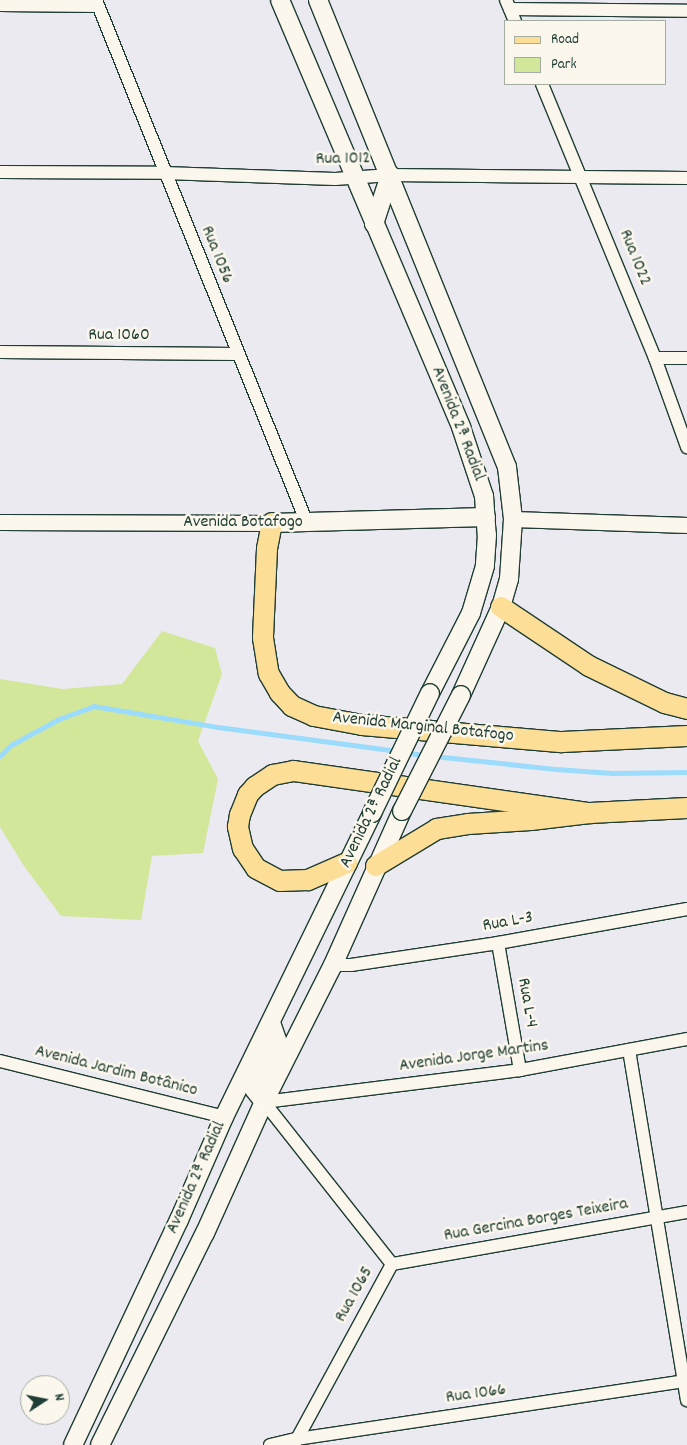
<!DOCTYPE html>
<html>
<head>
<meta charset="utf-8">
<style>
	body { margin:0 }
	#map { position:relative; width:687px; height:1445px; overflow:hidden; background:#ebeaf1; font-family:Dekko,sans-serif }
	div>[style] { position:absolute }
	.green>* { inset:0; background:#d3e79b }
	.stream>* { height:4.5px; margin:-2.25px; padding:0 2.25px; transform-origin:2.25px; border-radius:2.25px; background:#9bdbfc }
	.roads { filter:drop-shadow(1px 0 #1f3d34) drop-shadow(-1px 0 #1f3d34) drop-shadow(0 1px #1f3d34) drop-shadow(0 -1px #1f3d34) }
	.minor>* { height:12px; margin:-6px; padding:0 6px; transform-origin:6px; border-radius:6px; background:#fbf7ec }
	.tertiary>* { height:15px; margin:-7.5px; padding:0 7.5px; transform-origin:7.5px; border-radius:7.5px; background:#fbf7ec }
	.secondary>* { height:18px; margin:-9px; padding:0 9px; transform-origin:9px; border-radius:9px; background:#fbf7ec }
	.primary>* { height:20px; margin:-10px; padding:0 10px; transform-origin:10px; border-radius:10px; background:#fdde96 }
	.bridges { filter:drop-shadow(1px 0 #1f3d34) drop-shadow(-1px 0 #1f3d34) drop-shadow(0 1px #1f3d34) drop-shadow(0 -1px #1f3d34) }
	.secondary-bridge>* { height:18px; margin:-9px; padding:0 9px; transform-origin:9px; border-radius:9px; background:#fbf7ec }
	span { translate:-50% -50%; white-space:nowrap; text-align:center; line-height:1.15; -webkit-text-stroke:5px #fbf7ec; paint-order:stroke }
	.street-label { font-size:18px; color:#1f3d34 }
	.legend { position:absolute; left:504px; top:20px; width:162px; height:65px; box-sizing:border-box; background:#fbf7ec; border:1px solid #a3ada2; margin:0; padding:6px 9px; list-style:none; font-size:15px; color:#1f3d34 }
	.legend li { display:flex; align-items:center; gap:10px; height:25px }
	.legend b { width:25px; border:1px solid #a3ada2 }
	.north { position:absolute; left:20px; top:1375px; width:50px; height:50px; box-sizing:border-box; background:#fbf7ec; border:1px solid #a3ada2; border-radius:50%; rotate:79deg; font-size:14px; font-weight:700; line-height:20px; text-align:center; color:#1f3d34 }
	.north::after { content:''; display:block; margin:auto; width:18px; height:22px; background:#1f3d34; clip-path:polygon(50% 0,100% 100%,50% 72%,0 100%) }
</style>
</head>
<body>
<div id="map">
	<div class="green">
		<i style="clip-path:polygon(162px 631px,215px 648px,222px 674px,198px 741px,218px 779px,203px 853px,152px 856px,141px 920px,61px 916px,24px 866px,0 827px,0 679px,63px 689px,122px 684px)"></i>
	</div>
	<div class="stream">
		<i style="left:407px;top:753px;width:19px;rotate:6deg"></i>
		<i style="left:0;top:756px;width:16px;rotate:-45deg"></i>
		<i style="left:11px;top:745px;width:55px;rotate:-28.4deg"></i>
		<i style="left:59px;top:719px;width:37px;rotate:-20deg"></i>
		<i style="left:94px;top:706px;width:126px;rotate:9.6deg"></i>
		<i style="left:218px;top:727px;width:181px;rotate:7.6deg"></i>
		<i style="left:434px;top:756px;width:123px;rotate:6.1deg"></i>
		<i style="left:556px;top:769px;width:56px;rotate:4.1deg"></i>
		<i style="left:612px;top:773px;width:75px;rotate:-0.8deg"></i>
	</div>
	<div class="roads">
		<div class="minor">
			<i style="left:96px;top:0;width:564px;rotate:68.03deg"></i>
			<i style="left:506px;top:0;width:23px;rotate:67deg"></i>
			<i style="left:0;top:5px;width:98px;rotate:0.6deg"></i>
			<i style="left:510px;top:9px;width:177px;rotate:0.6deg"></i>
			<i style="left:542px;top:84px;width:296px;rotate:67.6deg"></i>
			<i style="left:655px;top:358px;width:95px;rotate:70.2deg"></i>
			<i style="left:0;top:172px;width:164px;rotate:0.3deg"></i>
			<i style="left:164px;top:173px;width:171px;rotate:2deg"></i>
			<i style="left:335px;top:179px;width:55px;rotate:-4.2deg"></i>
			<i style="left:390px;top:175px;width:297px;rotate:0.6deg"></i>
			<i style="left:0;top:352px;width:237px;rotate:0.5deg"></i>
			<i style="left:655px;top:358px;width:32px"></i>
			<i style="left:498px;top:943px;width:129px;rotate:80.2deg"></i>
			<i style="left:333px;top:965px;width:18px"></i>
			<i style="left:351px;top:965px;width:149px;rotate:-8.5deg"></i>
			<i style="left:498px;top:943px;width:192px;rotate:-10.2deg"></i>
			<i style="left:629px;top:1050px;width:355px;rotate:80.6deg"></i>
			<i style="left:0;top:1061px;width:231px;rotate:14deg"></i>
			<i style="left:264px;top:1102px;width:258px;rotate:-7.1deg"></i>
			<i style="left:520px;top:1070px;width:170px;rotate:-10.5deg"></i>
			<i style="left:264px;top:1102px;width:206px;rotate:51.7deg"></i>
			<i style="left:392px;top:1264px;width:204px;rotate:118.5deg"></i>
			<i style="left:392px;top:1264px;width:300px;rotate:-10deg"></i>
			<i style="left:270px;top:1445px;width:28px;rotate:-13deg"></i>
			<i style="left:297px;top:1439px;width:394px;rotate:-8.5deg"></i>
		</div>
		<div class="tertiary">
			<i style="left:513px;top:519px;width:174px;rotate:2deg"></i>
			<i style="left:0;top:522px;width:272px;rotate:0.2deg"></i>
		</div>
		<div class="secondary">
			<i style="left:280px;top:0;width:464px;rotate:67deg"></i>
			<i style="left:461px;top:427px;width:73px;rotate:71.6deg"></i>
			<i style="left:484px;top:496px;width:39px;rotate:86deg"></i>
			<i style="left:487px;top:535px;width:31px;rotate:94deg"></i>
			<i style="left:485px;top:566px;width:49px;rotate:106.6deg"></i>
			<i style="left:471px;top:613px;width:90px;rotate:117.1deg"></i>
			<i style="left:318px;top:0;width:504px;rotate:67.97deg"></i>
			<i style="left:507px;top:467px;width:52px;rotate:83.4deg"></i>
			<i style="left:513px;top:519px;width:60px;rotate:93.8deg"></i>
			<i style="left:509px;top:579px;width:29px;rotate:106deg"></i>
			<i style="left:501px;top:607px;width:97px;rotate:114.4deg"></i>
			<i style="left:374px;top:224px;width:52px;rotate:-71.9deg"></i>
			<i style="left:272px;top:523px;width:214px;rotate:-1.6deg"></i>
			<i style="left:264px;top:1102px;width:16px;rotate:-128deg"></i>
			<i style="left:254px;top:1089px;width:54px;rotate:-64.9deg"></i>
			<i style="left:277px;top:1040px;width:18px;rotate:-109deg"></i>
			<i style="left:73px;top:1445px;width:249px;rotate:-64.8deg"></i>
			<i style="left:179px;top:1220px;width:112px;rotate:-66.4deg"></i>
			<i style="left:224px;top:1117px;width:338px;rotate:-64deg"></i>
			<i style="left:100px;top:1445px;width:237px;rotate:-63.7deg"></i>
			<i style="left:205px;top:1233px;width:144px;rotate:-65.8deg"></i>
			<i style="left:264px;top:1102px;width:153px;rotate:-63.3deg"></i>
			<i style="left:333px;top:965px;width:169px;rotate:-65.9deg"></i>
		</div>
		<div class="primary">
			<i style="left:272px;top:523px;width:26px;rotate:101deg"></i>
			<i style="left:267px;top:549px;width:89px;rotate:92.6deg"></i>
			<i style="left:263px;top:638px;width:36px;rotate:81deg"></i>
			<i style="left:269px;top:674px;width:22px;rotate:60deg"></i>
			<i style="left:280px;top:693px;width:18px;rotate:47deg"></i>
			<i style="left:292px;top:706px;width:24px;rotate:24deg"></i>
			<i style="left:314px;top:716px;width:49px;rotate:10.6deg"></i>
			<i style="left:362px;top:725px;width:201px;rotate:4.9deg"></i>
			<i style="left:562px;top:742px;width:125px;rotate:-2.7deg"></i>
			<i style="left:501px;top:607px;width:106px;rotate:33.8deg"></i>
			<i style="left:589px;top:666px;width:85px;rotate:26deg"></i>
			<i style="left:665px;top:703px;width:23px;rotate:15deg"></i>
			<i style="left:347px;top:863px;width:43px;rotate:156.4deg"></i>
			<i style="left:308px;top:880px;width:28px;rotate:178deg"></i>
			<i style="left:280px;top:881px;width:27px;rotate:-152deg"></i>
			<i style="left:256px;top:868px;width:23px;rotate:-124deg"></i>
			<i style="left:243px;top:849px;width:23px;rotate:-103deg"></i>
			<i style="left:238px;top:827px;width:12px;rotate:-81deg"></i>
			<i style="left:240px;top:815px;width:22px;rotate:-68deg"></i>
			<i style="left:248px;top:795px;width:11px;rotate:-49deg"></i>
			<i style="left:255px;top:787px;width:22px;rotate:-34deg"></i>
			<i style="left:273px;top:775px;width:21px;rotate:-11deg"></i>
			<i style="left:294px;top:771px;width:299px;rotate:8.1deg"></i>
			<i style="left:376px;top:866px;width:71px;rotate:-31.2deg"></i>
			<i style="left:437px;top:829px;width:31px;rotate:-9deg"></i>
			<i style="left:468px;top:824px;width:63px;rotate:-3.6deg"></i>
			<i style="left:531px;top:820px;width:59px;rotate:-6.8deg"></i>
			<i style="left:590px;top:813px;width:97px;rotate:-3deg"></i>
		</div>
	</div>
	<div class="bridges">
		<div class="secondary-bridge">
			<i style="left:402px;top:811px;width:130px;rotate:-63deg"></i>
			<i style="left:372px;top:813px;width:133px;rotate:-64.2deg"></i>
		</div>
	</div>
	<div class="street-label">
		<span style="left:343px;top:160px;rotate:-1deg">Rua 1012</span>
		<span style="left:216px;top:255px;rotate:68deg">Rua 1056</span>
		<span style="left:634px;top:258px;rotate:68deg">Rua 1022</span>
		<span style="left:119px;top:336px">Rua 1060</span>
		<span style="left:457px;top:424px;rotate:69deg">Avenida 2ª Radial</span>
		<span style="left:243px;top:523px">Avenida Botafogo</span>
		<span style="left:423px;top:728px;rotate:6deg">Avenida Marginal Botafogo</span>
		<span style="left:372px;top:813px;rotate:-64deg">Avenida 2ª Radial</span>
		<span style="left:508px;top:923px;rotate:-10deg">Rua L-3</span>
		<span style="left:526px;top:1003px;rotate:80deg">Rua L-4</span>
		<span style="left:474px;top:1057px;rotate:-8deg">Avenida Jorge Martins</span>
		<span style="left:116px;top:1072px;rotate:14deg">Avenida Jardim Botânico</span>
		<span style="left:197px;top:1178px;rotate:-66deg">Avenida 2ª Radial</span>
		<span style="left:536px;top:1221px;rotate:-10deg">Rua Gercina Borges Teixeira</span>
		<span style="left:355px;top:1295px;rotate:-61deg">Rua 1065</span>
		<span style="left:476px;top:1395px;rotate:-8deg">Rua 1066</span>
	</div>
	<ul class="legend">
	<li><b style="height:6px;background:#fdde96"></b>Road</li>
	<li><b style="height:14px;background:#d3e79b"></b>Park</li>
	</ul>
	<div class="north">N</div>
</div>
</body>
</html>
